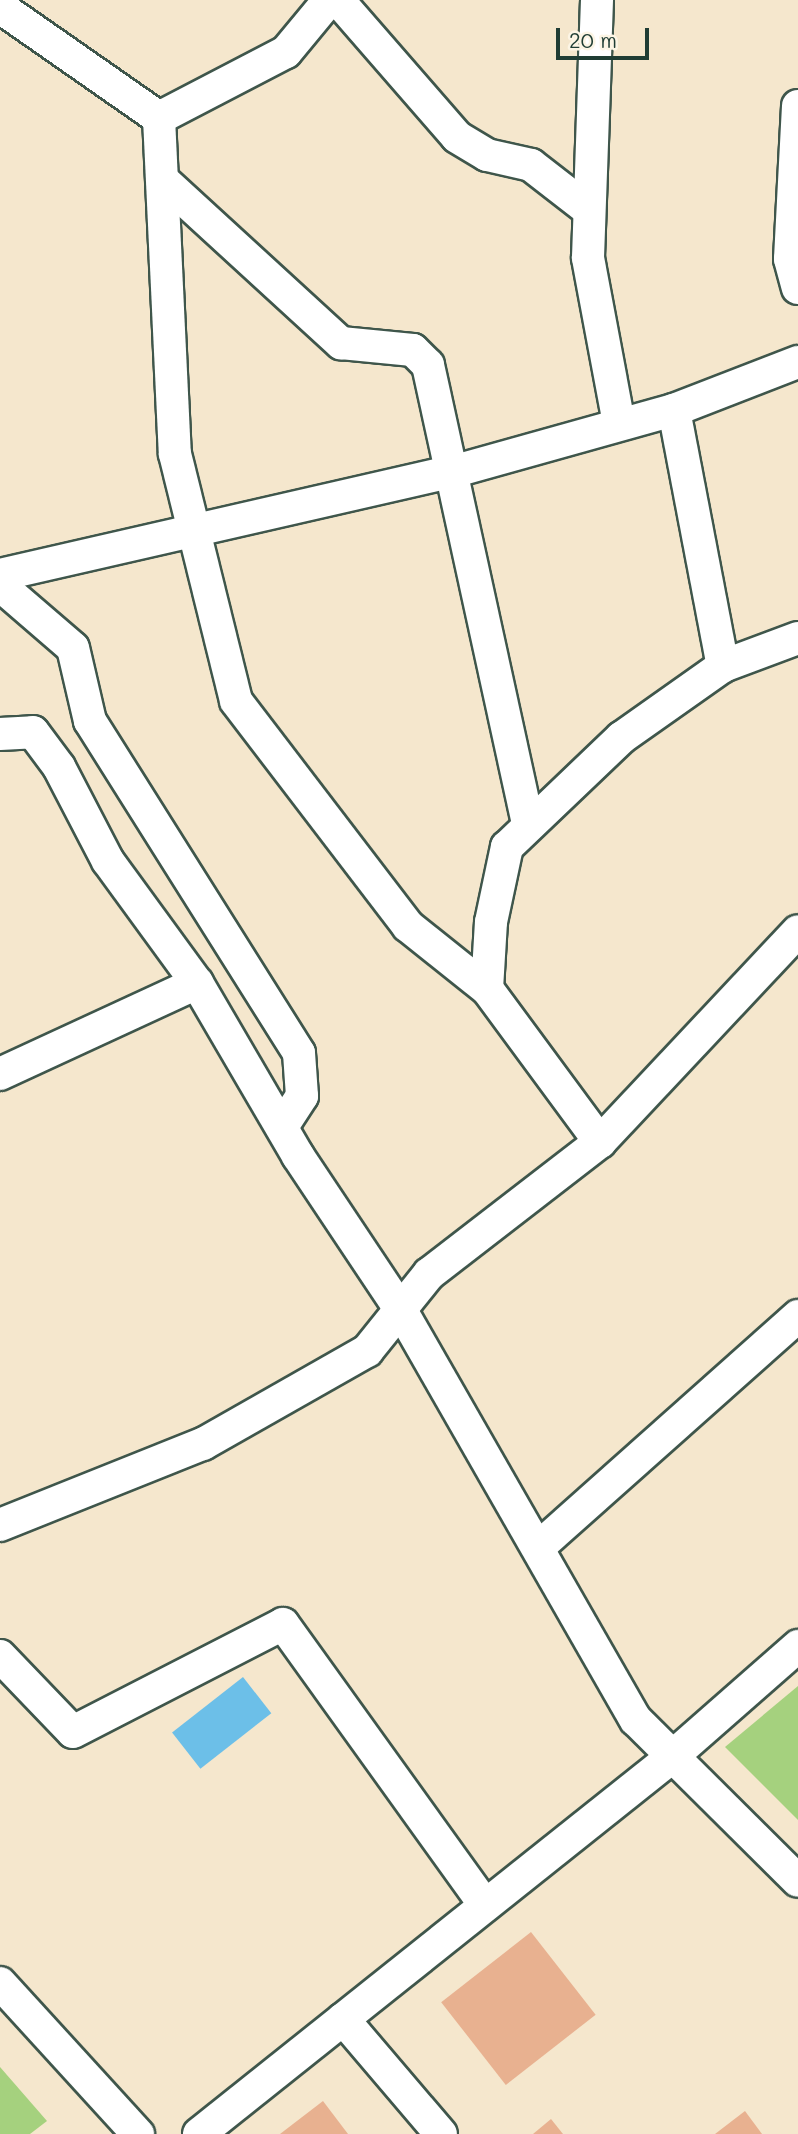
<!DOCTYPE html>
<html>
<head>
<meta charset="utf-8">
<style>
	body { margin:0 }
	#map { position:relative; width:798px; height:2134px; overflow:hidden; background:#f5e7cd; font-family:Mali,sans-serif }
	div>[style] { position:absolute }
	.green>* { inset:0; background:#a5d17e }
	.water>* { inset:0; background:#6cbfe8; transform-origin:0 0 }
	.building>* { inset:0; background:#e8b190; transform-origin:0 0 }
	.roads { filter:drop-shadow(2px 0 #3f564b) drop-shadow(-2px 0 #3f564b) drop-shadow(0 2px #3f564b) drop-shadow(0 -2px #3f564b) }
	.minor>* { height:32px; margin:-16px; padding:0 16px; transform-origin:16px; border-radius:16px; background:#fff }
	span { translate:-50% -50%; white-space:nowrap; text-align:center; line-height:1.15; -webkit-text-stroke:5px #fcf5e5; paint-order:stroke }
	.scale { position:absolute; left:556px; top:28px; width:93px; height:32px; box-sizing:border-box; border:4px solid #1f3d34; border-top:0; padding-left:9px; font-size:21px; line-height:24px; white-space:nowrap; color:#1f3d34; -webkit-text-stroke:5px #fcf5e5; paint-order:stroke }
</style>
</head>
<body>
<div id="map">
	<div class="green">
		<i style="clip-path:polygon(798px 1686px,798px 1820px,725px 1747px)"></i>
		<i style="clip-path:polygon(0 2067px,47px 2121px,30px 2134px,0 2134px)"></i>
	</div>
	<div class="water">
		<i style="left:243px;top:1677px;width:46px;height:90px;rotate:52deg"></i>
	</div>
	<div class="building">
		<i style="left:531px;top:1932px;width:105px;height:114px;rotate:52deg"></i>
		<i style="clip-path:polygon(323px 2101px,348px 2134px,280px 2134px)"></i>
		<i style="clip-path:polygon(745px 2111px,762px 2134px,715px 2134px)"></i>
		<i style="clip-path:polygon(551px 2119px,563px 2134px,533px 2134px)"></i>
	</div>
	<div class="roads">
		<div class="minor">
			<i style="left:338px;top:0;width:181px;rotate:49deg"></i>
			<i style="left:457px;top:137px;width:35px;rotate:31deg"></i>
			<i style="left:487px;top:155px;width:45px;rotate:12.8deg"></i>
			<i style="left:531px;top:165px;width:73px;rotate:37.8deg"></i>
			<i style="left:597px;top:0;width:258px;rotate:92deg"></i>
			<i style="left:588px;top:258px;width:168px;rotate:79.4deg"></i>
			<i style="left:0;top:7px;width:194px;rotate:34.9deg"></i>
			<i style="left:159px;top:118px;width:336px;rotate:87.3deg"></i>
			<i style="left:175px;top:454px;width:254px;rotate:76.1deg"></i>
			<i style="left:236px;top:701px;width:283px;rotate:52.6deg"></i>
			<i style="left:408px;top:926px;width:101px;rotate:38.6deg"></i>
			<i style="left:798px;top:106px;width:153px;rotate:93deg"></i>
			<i style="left:790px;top:259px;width:30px;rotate:75deg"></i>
			<i style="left:159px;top:118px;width:143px;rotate:-27.5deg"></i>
			<i style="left:286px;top:52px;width:67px;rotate:-50.4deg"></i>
			<i style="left:165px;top:182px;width:239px;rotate:42.5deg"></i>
			<i style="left:341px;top:343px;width:72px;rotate:5.6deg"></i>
			<i style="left:413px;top:350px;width:21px;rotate:45deg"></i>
			<i style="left:428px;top:365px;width:466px;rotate:77.7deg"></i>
			<i style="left:674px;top:410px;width:261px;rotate:79.2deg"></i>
			<i style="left:0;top:575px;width:467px;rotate:-12.9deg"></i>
			<i style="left:455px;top:471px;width:227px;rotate:-15.6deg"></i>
			<i style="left:674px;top:410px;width:133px;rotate:-21.2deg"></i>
			<i style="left:0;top:585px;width:96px;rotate:40.8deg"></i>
			<i style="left:73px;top:648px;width:75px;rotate:76.9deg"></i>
			<i style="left:90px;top:721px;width:392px;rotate:57.8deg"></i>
			<i style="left:299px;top:1053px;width:43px;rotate:86deg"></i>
			<i style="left:302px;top:1096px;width:37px;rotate:123deg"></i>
			<i style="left:0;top:734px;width:33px;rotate:-3deg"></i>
			<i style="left:33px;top:732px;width:44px;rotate:53.4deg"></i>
			<i style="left:59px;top:767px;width:106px;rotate:62.5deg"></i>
			<i style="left:108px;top:861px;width:151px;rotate:53.9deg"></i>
			<i style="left:197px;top:983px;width:200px;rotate:59.7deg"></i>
			<i style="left:298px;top:1156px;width:187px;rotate:56.3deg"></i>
			<i style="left:402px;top:1312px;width:470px;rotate:60.2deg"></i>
			<i style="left:636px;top:1720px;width:228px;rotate:44.8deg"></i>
			<i style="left:0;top:1074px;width:217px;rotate:-24.8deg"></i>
			<i style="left:600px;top:1142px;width:190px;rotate:-126.4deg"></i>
			<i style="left:487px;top:989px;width:67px;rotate:-86.6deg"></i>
			<i style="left:491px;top:922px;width:77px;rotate:-78deg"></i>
			<i style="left:507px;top:847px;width:158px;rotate:-43.7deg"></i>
			<i style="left:621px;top:738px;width:125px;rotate:-35.2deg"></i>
			<i style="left:723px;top:666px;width:80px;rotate:-20.5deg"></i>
			<i style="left:0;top:1525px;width:219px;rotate:-21.8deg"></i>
			<i style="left:203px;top:1444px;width:189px;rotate:-29.6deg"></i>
			<i style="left:367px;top:1351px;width:99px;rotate:-51.2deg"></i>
			<i style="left:429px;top:1274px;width:216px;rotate:-37.7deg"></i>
			<i style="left:600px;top:1142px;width:289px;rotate:-46.8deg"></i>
			<i style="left:540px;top:1546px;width:346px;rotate:-41.7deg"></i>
			<i style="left:0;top:1656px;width:105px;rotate:46.2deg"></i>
			<i style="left:73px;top:1732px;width:236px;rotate:-27.2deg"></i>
			<i style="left:283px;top:1624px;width:346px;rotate:54.3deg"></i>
			<i style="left:0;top:1983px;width:205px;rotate:47.6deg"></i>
			<i style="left:343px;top:2019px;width:151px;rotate:49.6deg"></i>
			<i style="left:199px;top:2134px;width:606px;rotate:-38.57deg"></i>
			<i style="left:673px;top:1756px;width:167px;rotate:-41.3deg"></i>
		</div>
	</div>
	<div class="scale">20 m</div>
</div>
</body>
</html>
